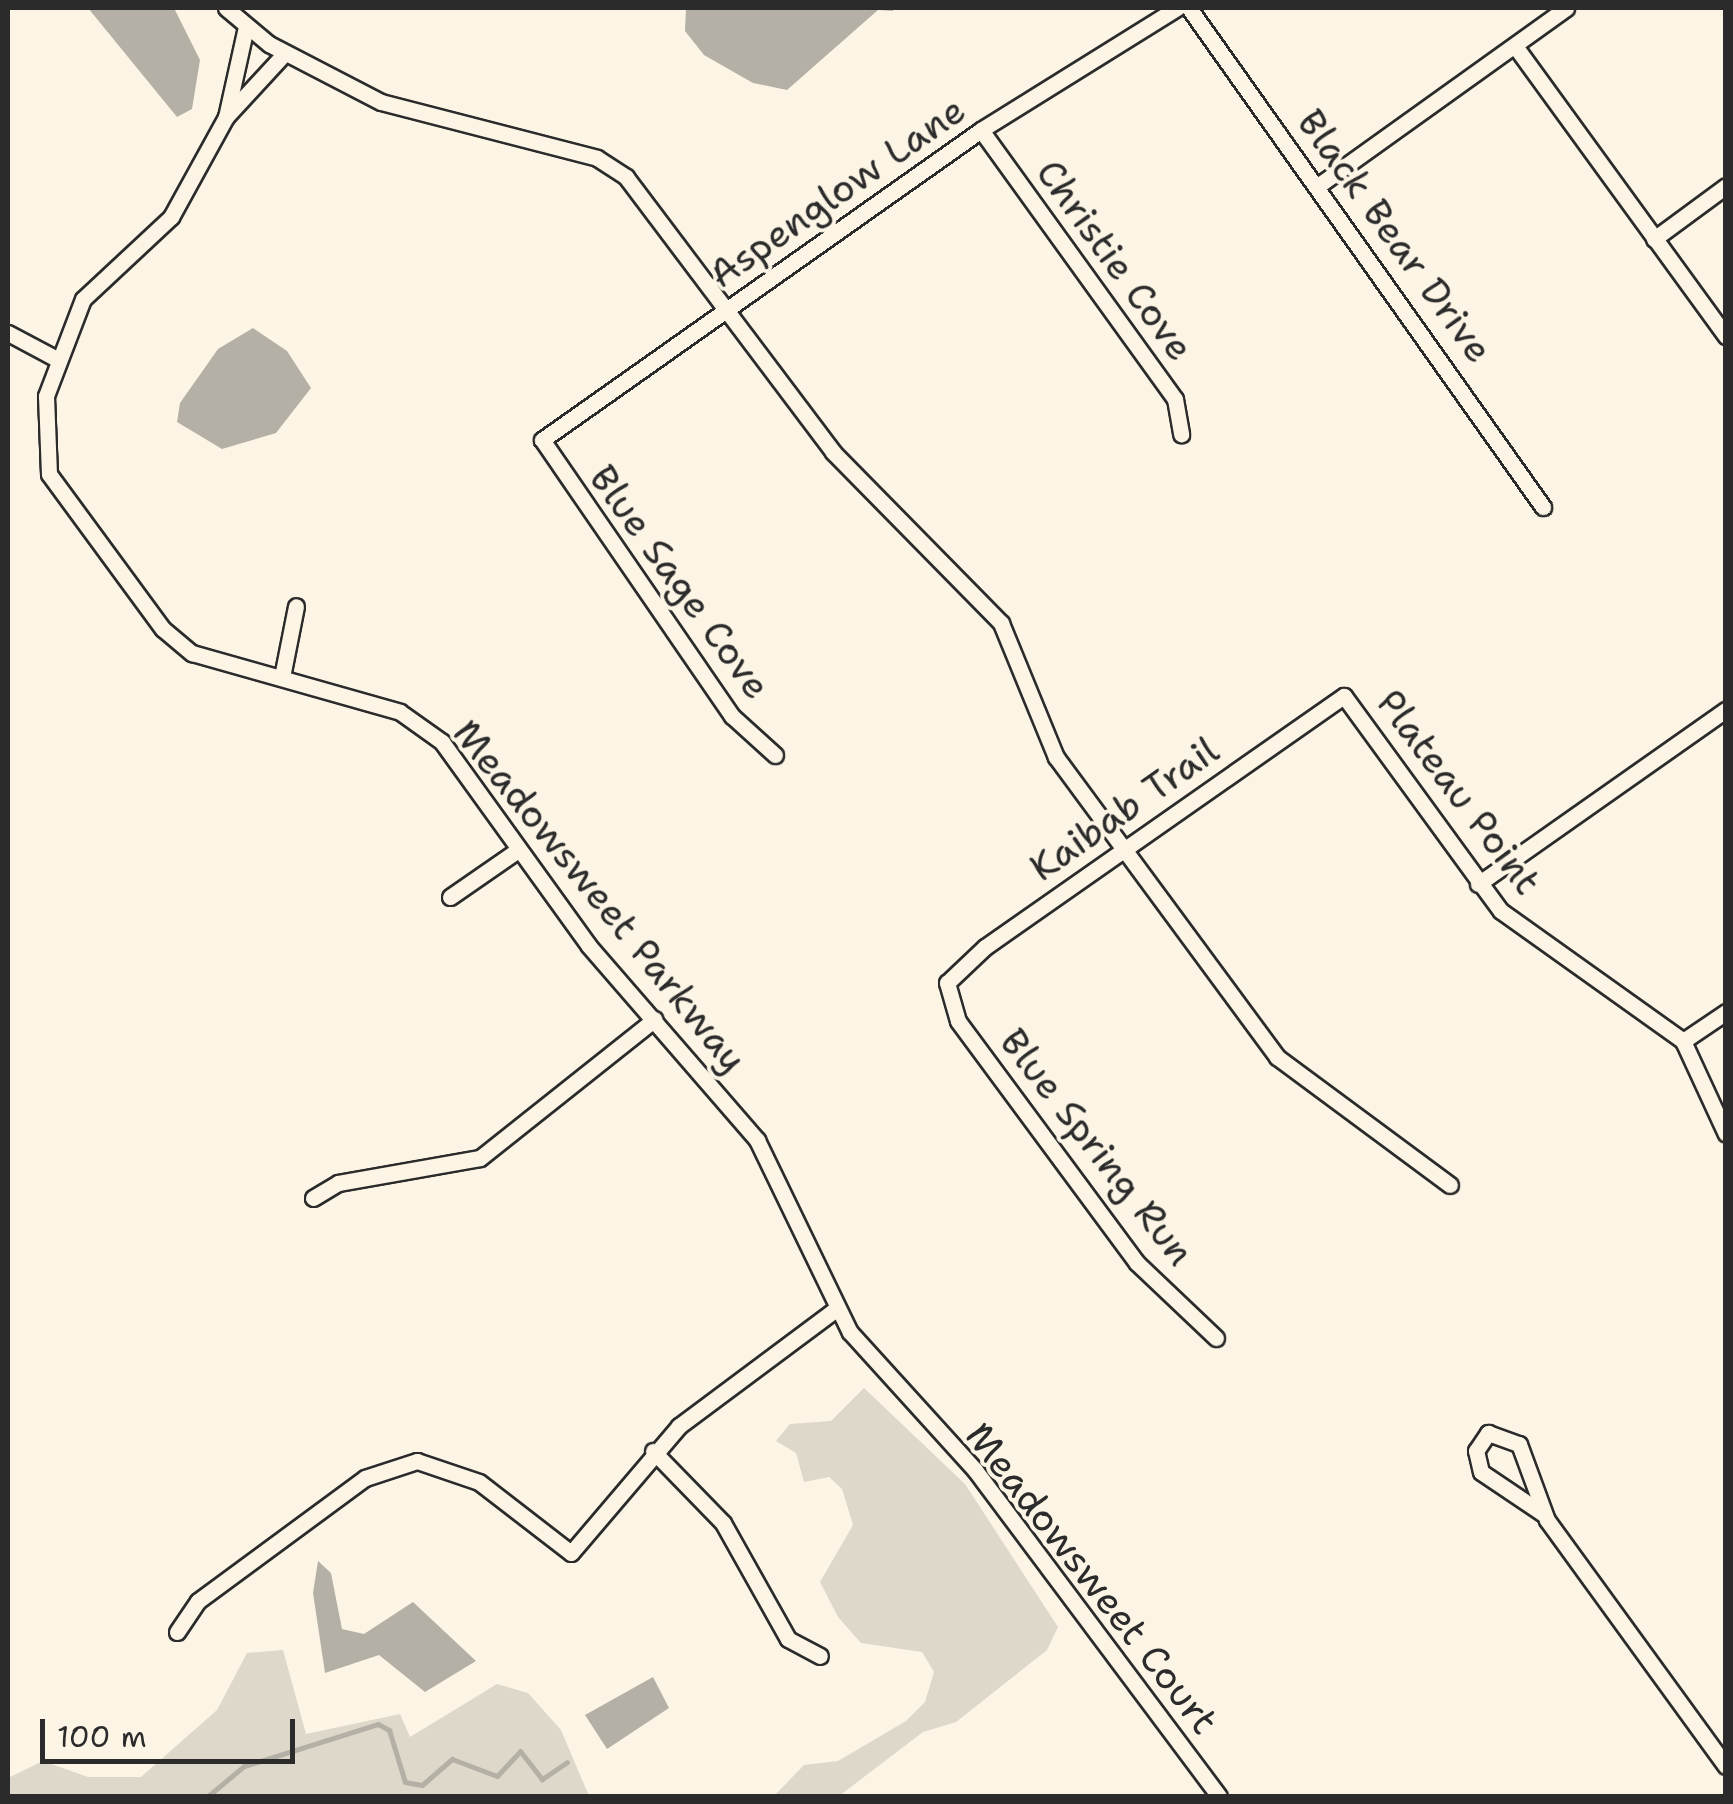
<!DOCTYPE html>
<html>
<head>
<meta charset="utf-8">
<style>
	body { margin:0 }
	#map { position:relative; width:1733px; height:1804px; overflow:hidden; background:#fcf5e5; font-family:"Shantell Sans",sans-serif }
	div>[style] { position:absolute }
	.green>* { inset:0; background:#ded8ca }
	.water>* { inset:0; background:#b4b0a5 }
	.stream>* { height:5px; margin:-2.5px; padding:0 2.5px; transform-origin:2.5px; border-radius:2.5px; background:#b4b0a5 }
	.roads { filter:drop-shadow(2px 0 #2b2b2b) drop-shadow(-2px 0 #2b2b2b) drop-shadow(0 2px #2b2b2b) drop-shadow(0 -2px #2b2b2b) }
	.minor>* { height:15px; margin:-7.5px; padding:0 7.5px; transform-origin:7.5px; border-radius:7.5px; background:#fcf5e5 }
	span { translate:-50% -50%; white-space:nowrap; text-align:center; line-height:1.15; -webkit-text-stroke:8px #fcf5e5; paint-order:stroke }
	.street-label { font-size:38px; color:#2b2b2b }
	.frame { position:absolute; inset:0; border:10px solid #2b2b2b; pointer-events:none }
	.scale { position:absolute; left:40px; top:1719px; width:255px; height:45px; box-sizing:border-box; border:5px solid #2b2b2b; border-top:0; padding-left:12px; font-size:30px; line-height:35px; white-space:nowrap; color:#2b2b2b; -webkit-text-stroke:8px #fcf5e5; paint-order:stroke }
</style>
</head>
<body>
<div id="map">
	<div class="green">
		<i style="clip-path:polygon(864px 1388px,965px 1484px,1058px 1627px,1047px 1650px,956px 1722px,923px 1732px,839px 1796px,774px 1796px,804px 1765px,838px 1761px,906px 1721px,925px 1702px,934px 1672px,922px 1652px,861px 1643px,838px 1617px,820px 1582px,853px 1525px,842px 1489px,829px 1477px,804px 1482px,796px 1453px,776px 1441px,790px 1424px,831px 1421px)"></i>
		<i style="clip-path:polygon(283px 1650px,306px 1734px,400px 1714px,410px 1737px,497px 1684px,528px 1693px,561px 1730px,589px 1796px,8px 1796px,8px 1778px,43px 1761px,88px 1777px,141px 1777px,217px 1710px,247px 1653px)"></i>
	</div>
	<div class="water">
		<i style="clip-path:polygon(88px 8px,174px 8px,200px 60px,192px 109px,177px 117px)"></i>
		<i style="clip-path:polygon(686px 8px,893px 8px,893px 11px,878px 10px,787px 90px,753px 83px,704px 55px,685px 31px)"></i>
		<i style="clip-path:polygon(253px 328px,287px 351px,311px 388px,276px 433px,222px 449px,177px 422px,180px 403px,218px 349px)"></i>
		<i style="clip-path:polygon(318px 1561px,331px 1573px,342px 1629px,364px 1634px,413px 1602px,476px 1661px,425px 1692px,379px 1655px,325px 1673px,313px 1593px)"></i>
		<i style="clip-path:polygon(653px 1677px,669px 1708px,607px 1749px,585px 1715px)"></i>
	</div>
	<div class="stream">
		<i style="left:208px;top:1796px;width:47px;rotate:-39.8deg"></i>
		<i style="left:244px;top:1766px;width:140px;rotate:-17.4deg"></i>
		<i style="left:378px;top:1724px;width:13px;rotate:29deg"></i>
		<i style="left:389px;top:1730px;width:54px;rotate:72.9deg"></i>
		<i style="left:405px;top:1782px;width:17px;rotate:10deg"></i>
		<i style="left:422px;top:1785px;width:40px;rotate:-41deg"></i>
		<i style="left:452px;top:1759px;width:48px;rotate:20.7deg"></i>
		<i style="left:497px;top:1776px;width:34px;rotate:-47deg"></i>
		<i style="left:520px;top:1751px;width:36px;rotate:52deg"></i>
		<i style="left:542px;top:1779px;width:30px;rotate:-34deg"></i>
	</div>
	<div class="roads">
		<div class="minor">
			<i style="left:226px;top:8px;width:56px;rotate:39.9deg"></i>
			<i style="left:269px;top:44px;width:126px;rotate:27.4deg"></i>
			<i style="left:381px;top:102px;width:223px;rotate:14.5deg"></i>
			<i style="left:597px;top:158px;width:35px;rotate:33deg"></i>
			<i style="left:626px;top:177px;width:344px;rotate:53deg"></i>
			<i style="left:833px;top:452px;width:240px;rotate:45.5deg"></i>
			<i style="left:1001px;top:623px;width:145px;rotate:67.7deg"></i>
			<i style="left:1056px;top:757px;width:373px;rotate:53.6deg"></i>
			<i style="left:1277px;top:1057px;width:215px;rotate:36.5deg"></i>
			<i style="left:1189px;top:8px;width:612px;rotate:54.65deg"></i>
			<i style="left:1515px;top:46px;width:359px;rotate:54deg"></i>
			<i style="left:285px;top:53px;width:87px;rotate:132.7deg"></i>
			<i style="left:226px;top:117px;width:114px;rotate:118.8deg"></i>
			<i style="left:171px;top:217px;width:120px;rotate:137deg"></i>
			<i style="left:83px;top:299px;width:104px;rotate:110.9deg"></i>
			<i style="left:46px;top:396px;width:78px;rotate:87.8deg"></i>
			<i style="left:49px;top:474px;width:192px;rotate:53.7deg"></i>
			<i style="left:163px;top:629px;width:38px;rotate:40deg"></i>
			<i style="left:192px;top:653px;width:216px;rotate:15.8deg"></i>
			<i style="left:400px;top:712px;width:52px;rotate:35.5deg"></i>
			<i style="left:442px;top:742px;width:251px;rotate:54.2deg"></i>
			<i style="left:589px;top:946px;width:257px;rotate:49.1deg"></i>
			<i style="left:757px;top:1140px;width:213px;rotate:64.2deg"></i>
			<i style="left:850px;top:1332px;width:186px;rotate:47.8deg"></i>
			<i style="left:975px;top:1470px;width:407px;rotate:53.2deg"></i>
			<i style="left:226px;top:117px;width:92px;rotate:-77.5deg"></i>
			<i style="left:981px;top:130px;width:332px;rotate:54.2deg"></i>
			<i style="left:1175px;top:399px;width:36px;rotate:80deg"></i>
			<i style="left:1319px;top:185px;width:304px;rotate:-35.6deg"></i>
			<i style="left:1654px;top:239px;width:89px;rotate:-36.4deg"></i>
			<i style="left:8px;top:333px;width:55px;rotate:28deg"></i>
			<i style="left:282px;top:677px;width:72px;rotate:-78.8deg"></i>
			<i style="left:775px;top:755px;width:58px;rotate:-137.8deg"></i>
			<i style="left:732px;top:716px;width:335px;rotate:-124.5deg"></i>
			<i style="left:542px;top:440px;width:537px;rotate:-35.23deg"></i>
			<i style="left:981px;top:130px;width:231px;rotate:-31.9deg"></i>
			<i style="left:1478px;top:884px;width:303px;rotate:-35.1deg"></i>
			<i style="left:450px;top:897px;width:83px;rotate:-34.7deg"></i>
			<i style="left:1683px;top:1041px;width:52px;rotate:-34deg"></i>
			<i style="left:313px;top:1198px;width:29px;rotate:-31deg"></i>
			<i style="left:338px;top:1183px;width:144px;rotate:-10deg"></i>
			<i style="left:480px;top:1158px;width:223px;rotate:-38.5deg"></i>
			<i style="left:1216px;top:1338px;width:109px;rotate:-136.5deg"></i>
			<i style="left:1137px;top:1263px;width:301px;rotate:-126.5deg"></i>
			<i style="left:958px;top:1021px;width:40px;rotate:-106deg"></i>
			<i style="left:947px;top:983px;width:52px;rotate:-43.5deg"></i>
			<i style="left:985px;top:947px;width:438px;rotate:-35deg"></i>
			<i style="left:1344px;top:696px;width:266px;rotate:53.9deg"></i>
			<i style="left:1501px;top:911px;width:224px;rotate:35.5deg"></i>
			<i style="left:1683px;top:1041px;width:102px;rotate:65.2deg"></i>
			<i style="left:653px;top:1451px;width:100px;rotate:45.8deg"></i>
			<i style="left:723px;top:1523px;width:133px;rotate:60.7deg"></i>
			<i style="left:788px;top:1639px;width:36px;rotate:28deg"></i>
			<i style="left:1542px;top:1513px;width:73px;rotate:-146.1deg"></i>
			<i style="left:1481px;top:1472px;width:22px;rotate:-103deg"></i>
			<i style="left:1476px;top:1451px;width:22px;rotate:-56deg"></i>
			<i style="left:1488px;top:1433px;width:33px;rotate:20deg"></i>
			<i style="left:1519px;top:1444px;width:81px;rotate:69.8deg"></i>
			<i style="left:1547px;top:1520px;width:304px;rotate:54deg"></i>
			<i style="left:177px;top:1632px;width:37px;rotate:-56deg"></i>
			<i style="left:198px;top:1601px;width:207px;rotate:-36.4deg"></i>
			<i style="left:365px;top:1478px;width:55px;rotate:-18.1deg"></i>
			<i style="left:417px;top:1461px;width:65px;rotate:18.7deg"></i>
			<i style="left:479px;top:1482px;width:116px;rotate:37.7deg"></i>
			<i style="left:571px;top:1553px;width:167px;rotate:-49.6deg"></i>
			<i style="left:679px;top:1426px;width:196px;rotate:-36.7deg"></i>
		</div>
	</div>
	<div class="street-label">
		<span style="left:837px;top:192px;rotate:-35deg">Aspenglow Lane</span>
		<span style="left:1395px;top:236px;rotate:54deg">Black Bear Drive</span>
		<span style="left:1115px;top:260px;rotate:54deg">Christie Cove</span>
		<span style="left:680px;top:582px;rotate:54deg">Blue Sage Cove</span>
		<span style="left:1459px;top:792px;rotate:53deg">Plateau Point</span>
		<span style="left:1124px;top:809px;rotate:-35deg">Kaibab Trail</span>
		<span style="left:600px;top:896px;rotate:51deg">Meadowsweet Parkway</span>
		<span style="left:1097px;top:1147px;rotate:52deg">Blue Spring Run</span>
		<span style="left:1092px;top:1578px;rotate:52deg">Meadowsweet Court</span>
	</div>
	<div class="frame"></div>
	<div class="scale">100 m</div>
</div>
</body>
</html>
